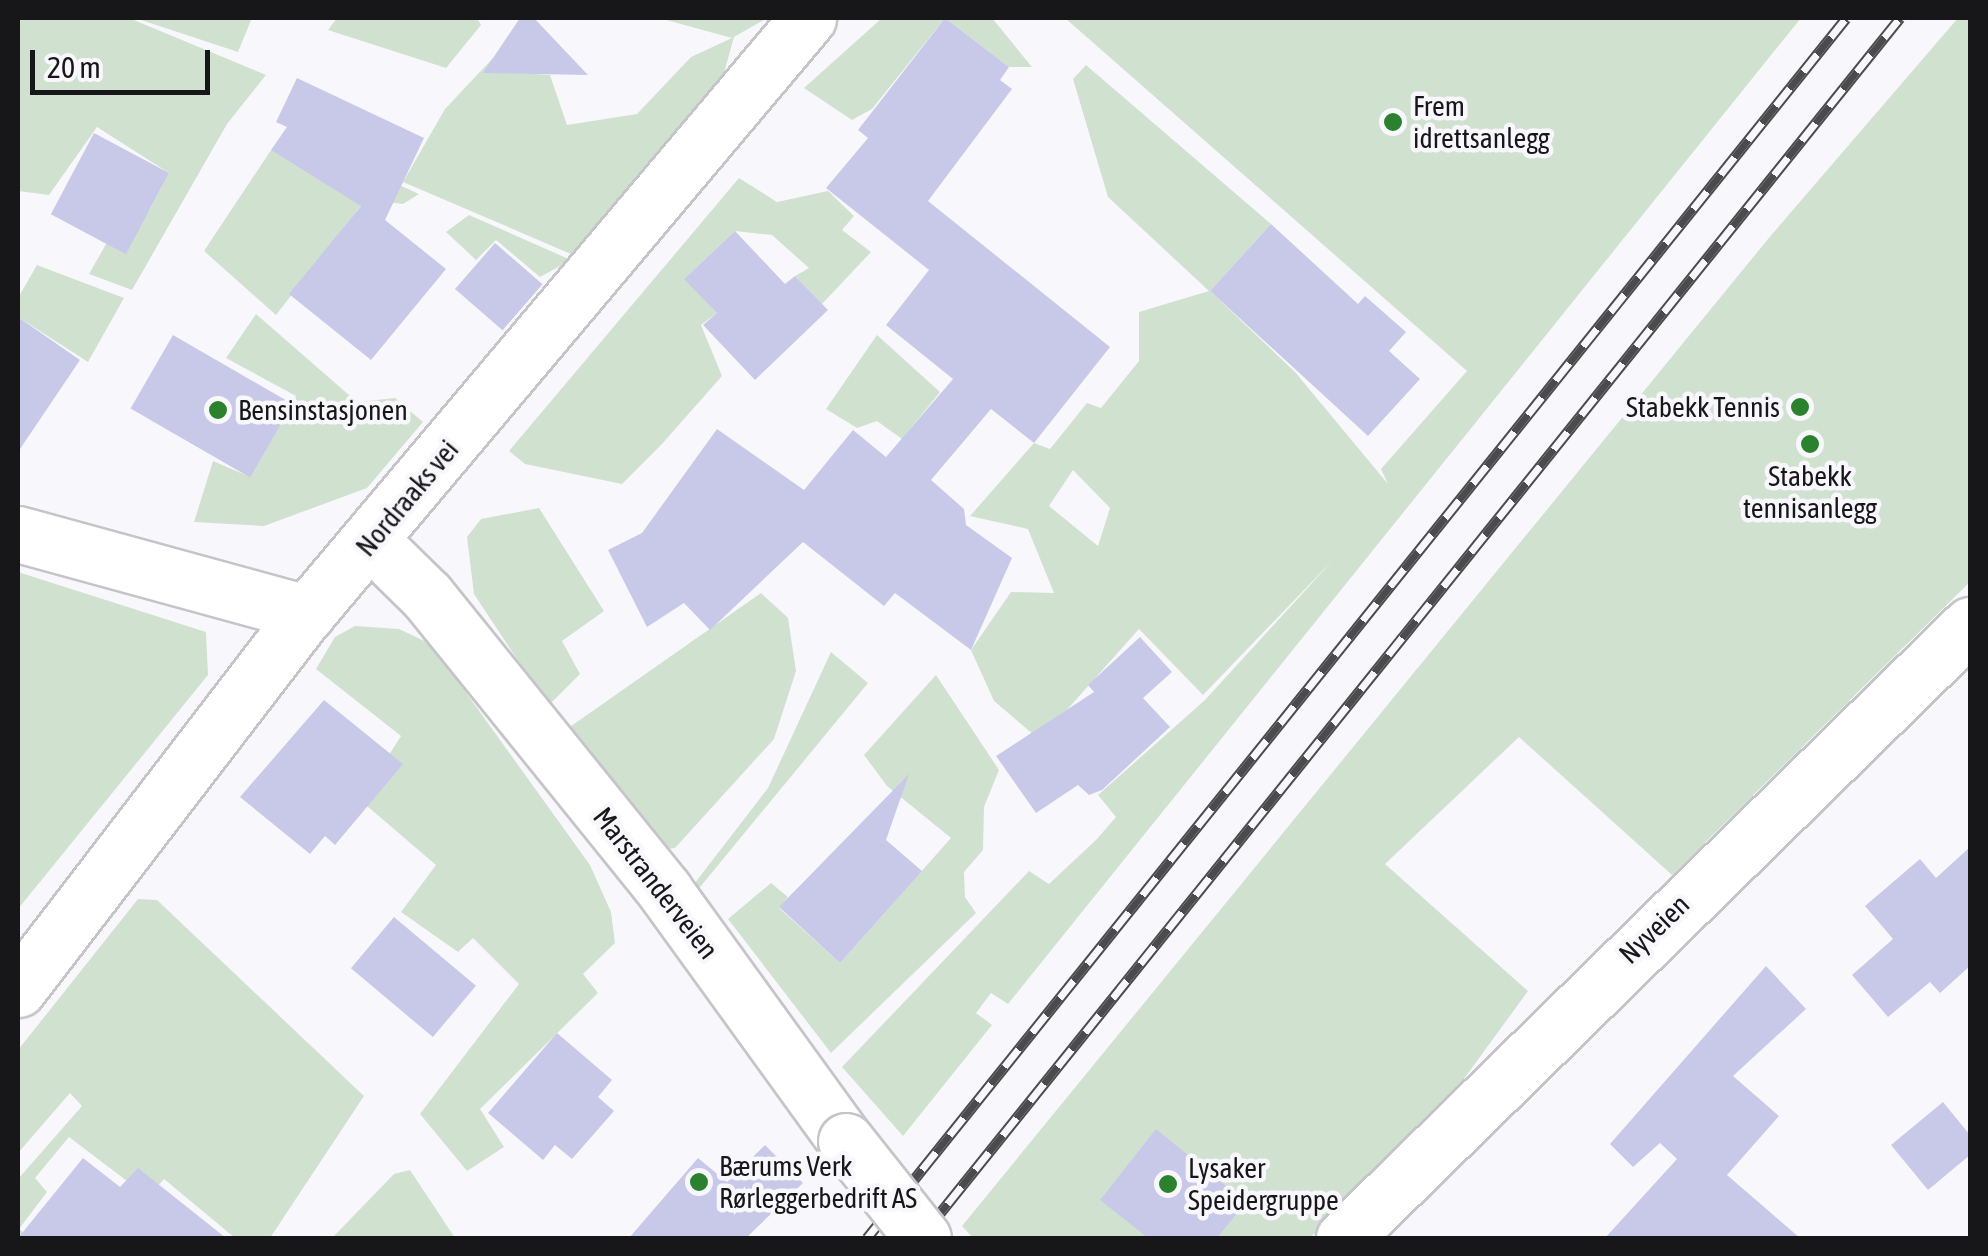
<!DOCTYPE html>
<html>
<head>
<meta charset="utf-8">
<style>
	body { margin:0 }
	#map { position:relative; width:1988px; height:1256px; overflow:hidden; background:#f8f8fc; font-family:"Asap Condensed",sans-serif }
	div>[style] { position:absolute }
	.green>* { inset:0; background:#d1e1d0 }
	.building>* { inset:0; background:#c8c9e9; transform-origin:0 0 }
	.roads { filter:drop-shadow(2px 0 #c5c5c9) drop-shadow(-2px 0 #c5c5c9) drop-shadow(0 2px #c5c5c9) drop-shadow(0 -2px #c5c5c9) }
	.street>* { height:55px; margin:-27.5px; padding:0 27.5px; transform-origin:27.5px; border-radius:27.5px; background:#fff }
	.rail>* { height:11px; margin-top:-5.5px; transform-origin:0; background:repeating-linear-gradient(90deg,#f8f8fc 0 22px,#4b4b4e 0 44px); box-sizing:border-box; border-block:2px solid #4b4b4e }
	.bridges { filter:drop-shadow(2px 0 #c5c5c9) drop-shadow(-2px 0 #c5c5c9) drop-shadow(0 2px #c5c5c9) drop-shadow(0 -2px #c5c5c9) }
	.street-bridge>* { height:55px; margin:-27.5px; padding:0 27.5px; transform-origin:27.5px; border-radius:27.5px; background:#fff }
	.dots>* { width:28px; height:28px; translate:-50% -50%; box-sizing:border-box; border:5px solid #f8f8fc; border-radius:50% }
	span { translate:-50% -50%; white-space:nowrap; text-align:center; line-height:1.15; -webkit-text-stroke:9px #f8f8fc; paint-order:stroke }
	.poi-label { font-size:28px; color:#171719 }
	.left { translate:0 -50%; text-align:left }
	.right { translate:-100% -50%; text-align:right }
	.street-label { font-size:28px; color:#171719 }
	.frame { position:absolute; inset:0; border:20px solid #171719; pointer-events:none }
	.scale { position:absolute; left:30px; top:50px; width:180px; height:45px; box-sizing:border-box; border:5px solid #171719; border-top:0; padding-left:12px; font-size:30px; line-height:35px; white-space:nowrap; color:#171719; -webkit-text-stroke:8px #f8f8fc; paint-order:stroke }
</style>
</head>
<body>
<div id="map">
	<div class="green">
		<i style="clip-path:polygon(18px 18px,129px 18px,266px 75px,227px 124px,132px 290px,89px 274px,130px 202px,149px 211px,169px 173px,97px 127px,49px 195px,18px 191px)"></i>
		<i style="clip-path:polygon(135px 18px,252px 18px,238px 52px)"></i>
		<i style="clip-path:polygon(337px 18px,477px 18px,481px 25px,446px 68px,328px 30px)"></i>
		<i style="clip-path:polygon(659px 18px,767px 18px,734px 37px,724px 73px,578px 257px,403px 182px,445px 109px,493px 58px,516px 73px,550px 75px,567px 125px,637px 114px,691px 57px,732px 38px)"></i>
		<i style="clip-path:polygon(882px 18px,992px 18px,1032px 67px,1009px 67px,945px 18px,872px 109px,852px 120px,804px 88px)"></i>
		<i style="clip-path:polygon(evenodd,1065px 18px,1801px 18px,1008px 1004px,991px 993px,976px 1013px,992px 1025px,903px 1136px,842px 1067px,1029px 871px,1049px 884px,1097px 839px,1116px 817px,1098px 795px,1205px 700px,1333px 560px,1203px 695px,1139px 629px,1040px 740px,994px 701px,971px 650px,1011px 592px,1054px 593px,1028px 529px,970px 516px,1034px 443px,1050px 449px,1087px 403px,1101px 408px,1139px 361px,1139px 312px,1209px 291px,1108px 197px,1073px 79px,1086px 65px,1271px 224px,1210px 291px,1295px 372px,1388px 484px,1381px 469px,1467px 371px,1065px 18px,1073px 470px,1110px 508px,1098px 546px,1049px 506px,1073px 470px)"></i>
		<i style="clip-path:polygon(1958px 18px,1970px 18px,1970px 582px,1672px 875px,1519px 737px,1385px 864px,1528px 991px,1461px 1083px,1310px 1238px,973px 1238px,962px 1226px,1768px 239px)"></i>
		<i style="clip-path:polygon(304px 142px,419px 194px,403px 204px,366px 199px,276px 315px,204px 251px,271px 150px)"></i>
		<i style="clip-path:polygon(739px 178px,777px 202px,828px 191px,854px 216px,842px 230px,871px 252px,822px 304px,795px 276px,809px 268px,772px 235px,735px 231px,685px 278px,717px 313px,701px 325px,722px 376px,662px 444px,622px 484px,525px 464px,509px 451px)"></i>
		<i style="clip-path:polygon(469px 215px,571px 260px,540px 277px,496px 240px,476px 260px,446px 232px)"></i>
		<i style="clip-path:polygon(37px 265px,124px 298px,88px 362px,18px 317px,18px 298px)"></i>
		<i style="clip-path:polygon(256px 314px,357px 402px,395px 398px,423px 422px,367px 488px,264px 526px,194px 522px,213px 461px,248px 476px,296px 396px,226px 358px)"></i>
		<i style="clip-path:polygon(877px 335px,940px 392px,902px 439px,877px 421px,857px 428px,826px 409px)"></i>
		<i style="clip-path:polygon(539px 508px,604px 611px,562px 641px,580px 674px,548px 706px,474px 594px,467px 537px,481px 519px)"></i>
		<i style="clip-path:polygon(18px 572px,206px 632px,208px 675px,18px 909px)"></i>
		<i style="clip-path:polygon(761px 593px,788px 618px,796px 671px,774px 739px,675px 848px,659px 850px,564px 731px)"></i>
		<i style="clip-path:polygon(355px 626px,399px 629px,431px 644px,590px 865px,611px 912px,615px 943px,583px 974px,598px 993px,480px 1109px,504px 1147px,467px 1171px,420px 1114px,519px 984px,473px 938px,458px 952px,401px 912px,436px 865px,360px 800px,401px 736px,316px 669px,335px 637px)"></i>
		<i style="clip-path:polygon(831px 652px,868px 683px,696px 892px,691px 888px,768px 788px)"></i>
		<i style="clip-path:polygon(936px 675px,999px 770px,984px 807px,983px 850px,964px 872px,965px 897px,976px 913px,831px 1053px,728px 919px,771px 883px,788px 897px,779px 908px,840px 963px,951px 838px,887px 786px,864px 755px)"></i>
		<i style="clip-path:polygon(138px 899px,157px 900px,364px 1096px,270px 1238px,235px 1238px,164px 1179px,148px 1197px,69px 1137px,35px 1178px,47px 1192px,19px 1229px,31px 1238px,18px 1238px,18px 1179px,82px 1106px,70px 1093px,18px 1153px,18px 1050px)"></i>
		<i style="clip-path:polygon(410px 1170px,455px 1238px,332px 1238px,394px 1174px)"></i>
	</div>
	<div class="building">
		<i style="clip-path:polygon(520px 18px,534px 18px,588px 75px,483px 73px)"></i>
		<i style="clip-path:polygon(945px 18px,1009px 67px,1000px 80px,1012px 89px,928px 201px,1110px 347px,1034px 443px,991px 409px,931px 480px,964px 509px,966px 525px,1012px 558px,971px 650px,895px 593px,884px 606px,803px 542px,710px 630px,684px 603px,647px 627px,608px 550px,642px 533px,717px 429px,804px 490px,853px 430px,886px 457px,953px 379px,886px 325px,929px 270px,826px 188px,868px 138px,858px 130px)"></i>
		<i style="clip-path:polygon(297px 78px,424px 138px,385px 220px,446px 269px,371px 360px,289px 294px,361px 206px,271px 150px,287px 127px,276px 122px)"></i>
		<i style="left:94px;top:133px;width:85px;height:92px;rotate:28deg"></i>
		<i style="clip-path:polygon(1271px 224px,1358px 304px,1365px 296px,1406px 332px,1389px 351px,1420px 379px,1368px 436px,1210px 291px)"></i>
		<i style="clip-path:polygon(735px 231px,785px 284px,795px 276px,828px 310px,755px 380px,703px 325px,717px 313px,684px 279px)"></i>
		<i style="left:495px;top:243px;width:63px;height:61px;rotate:41deg"></i>
		<i style="clip-path:polygon(18px 317px,80px 360px,18px 452px)"></i>
		<i style="left:173px;top:335px;width:138px;height:85px;rotate:30deg"></i>
		<i style="clip-path:polygon(1140px 637px,1172px 672px,1143px 698px,1170px 727px,1102px 790px,1089px 795px,1078px 785px,1036px 813px,996px 756px,1094px 692px,1088px 685px)"></i>
		<i style="clip-path:polygon(324px 700px,403px 764px,335px 845px,325px 836px,310px 854px,240px 797px)"></i>
		<i style="clip-path:polygon(909px 774px,886px 840px,922px 871px,840px 963px,779px 907px)"></i>
		<i style="clip-path:polygon(1970px 847px,1970px 966px,1940px 993px,1930px 982px,1888px 1017px,1852px 975px,1893px 939px,1865px 906px,1920px 859px,1936px 878px)"></i>
		<i style="left:394px;top:917px;width:107px;height:67px;rotate:40deg"></i>
		<i style="clip-path:polygon(1766px 966px,1806px 1009px,1733px 1076px,1779px 1116px,1727px 1175px,1800px 1238px,1605px 1238px,1677px 1159px,1660px 1143px,1633px 1167px,1610px 1144px)"></i>
		<i style="clip-path:polygon(557px 1033px,612px 1080px,598px 1097px,614px 1111px,572px 1159px,555px 1145px,543px 1160px,488px 1113px)"></i>
		<i style="clip-path:polygon(1943px 1102px,1970px 1135px,1970px 1155px,1928px 1190px,1891px 1145px)"></i>
		<i style="clip-path:polygon(1156px 1129px,1246px 1202px,1217px 1238px,1148px 1238px,1100px 1200px)"></i>
		<i style="clip-path:polygon(765px 1145px,803px 1183px,746px 1238px,629px 1238px,698px 1158px,727px 1182px)"></i>
		<i style="clip-path:polygon(83px 1158px,120px 1187px,138px 1168px,226px 1238px,18px 1238px)"></i>
	</div>
	<div class="roads">
		<div class="street">
			<i style="left:18px;top:534px;width:300px;rotate:15.3deg"></i>
			<i style="left:372px;top:542px;width:77px;rotate:44.5deg"></i>
			<i style="left:427px;top:596px;width:378px;rotate:51.1deg"></i>
			<i style="left:664px;top:890px;width:310px;rotate:54.1deg"></i>
			<i style="left:18px;top:989px;width:474px;rotate:-52.5deg"></i>
			<i style="left:307px;top:613px;width:778px;rotate:-49.9deg"></i>
			<i style="left:1344px;top:1238px;width:876px;rotate:-44.4deg"></i>
		</div>
	</div>
	<div class="rail">
		<i style="left:867px;top:1238px;width:1564px;rotate:-51.25deg"></i>
		<i style="left:920px;top:1238px;width:1565px;rotate:-51.23deg"></i>
	</div>
	<div class="bridges">
		<div class="street-bridge">
			<i style="left:846px;top:1141px;width:124px;rotate:51.6deg"></i>
		</div>
	</div>
	<div class="dots">
		<i style="left:1393px;top:122px;background:#2c812e"></i>
		<i style="left:1800px;top:407px;background:#2c812e"></i>
		<i style="left:218px;top:410px;background:#2c812e"></i>
		<i style="left:1810px;top:444px;background:#2c812e"></i>
		<i style="left:699px;top:1182px;background:#2c812e"></i>
		<i style="left:1168px;top:1184px;background:#2c812e"></i>
	</div>
	<div class="poi-label">
		<span class="left" style="left:1413px;top:122px">Frem<br>idrettsanlegg</span>
		<span class="right" style="left:1780px;top:407px">Stabekk Tennis</span>
		<span class="left" style="left:238px;top:410px">Bensinstasjonen</span>
		<span style="left:1810px;top:492px">Stabekk<br>tennisanlegg</span>
		<span class="left" style="left:719px;top:1182px">Bærums Verk<br>Rørleggerbedrift AS</span>
		<span class="left" style="left:1188px;top:1184px">Lysaker<br>Speidergruppe</span>
	</div>
	<div class="street-label">
		<span style="left:407px;top:498px;rotate:-50deg">Nordraaks vei</span>
		<span style="left:656px;top:883px;rotate:52deg">Marstranderveien</span>
		<span style="left:1654px;top:929px;rotate:-44deg">Nyveien</span>
	</div>
	<div class="frame"></div>
	<div class="scale">20 m</div>
</div>
</body>
</html>
